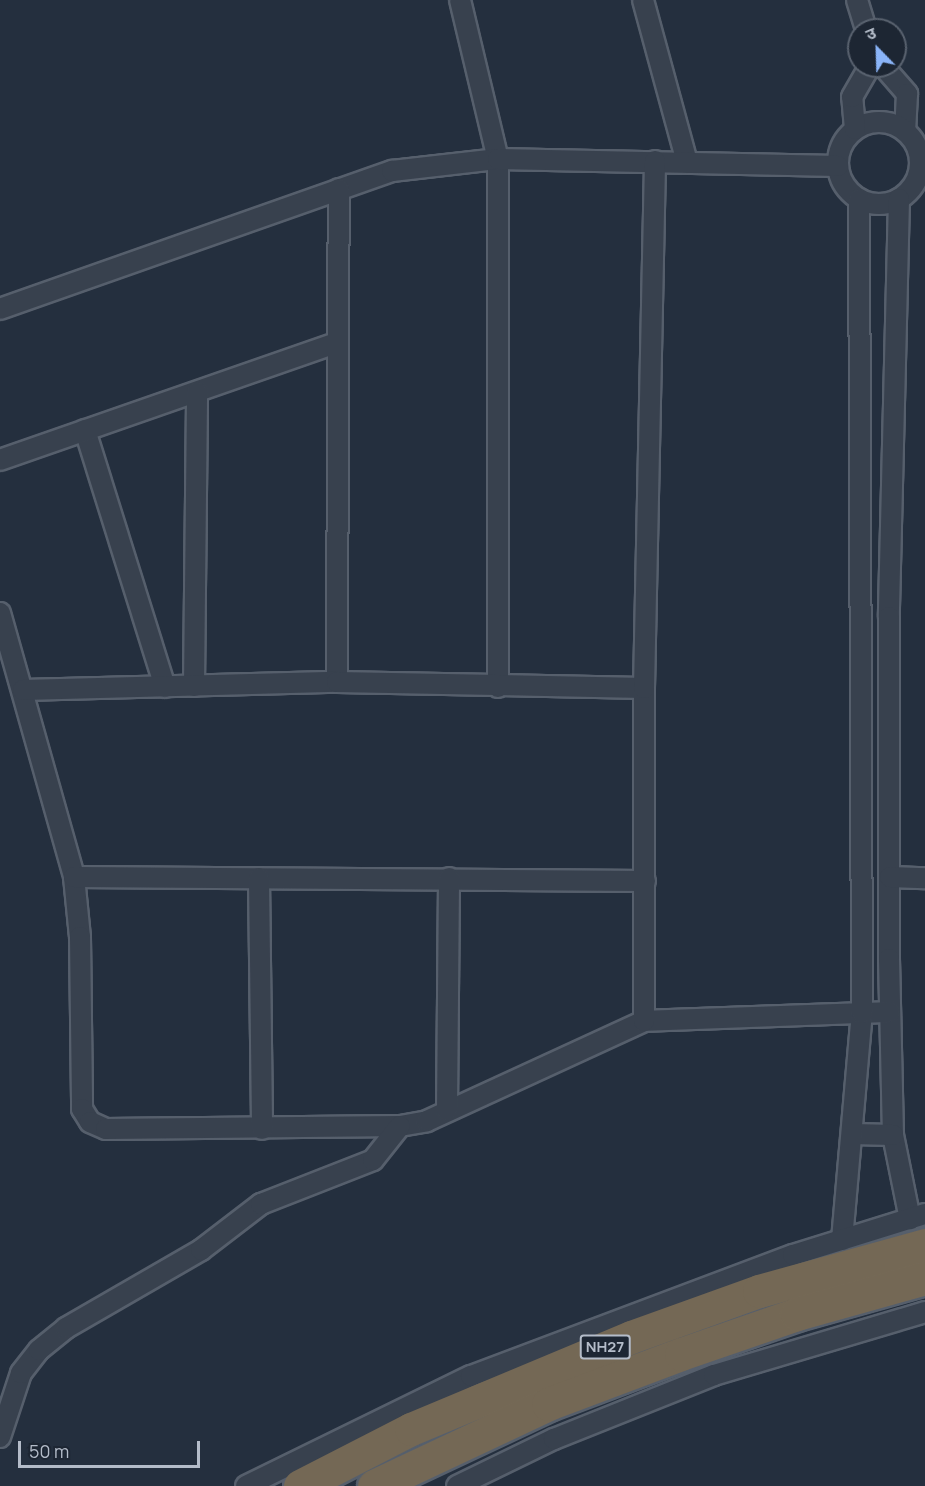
<!DOCTYPE html>
<html>
<head>
<meta charset="utf-8">
<style>
	body { margin:0 }
	#map { position:relative; width:925px; height:1486px; overflow:hidden; background:#242f3e; font-family:Manrope,"Noto Sans Devanagari",sans-serif }
	div>[style] { position:absolute }
	.roads { filter:drop-shadow(2px 0 #565f6c) drop-shadow(-2px 0 #565f6c) drop-shadow(0 2px #565f6c) drop-shadow(0 -2px #565f6c) }
	.street>* { height:20px; margin:-10px; padding:0 10px; transform-origin:10px; border-radius:10px; background:#38414e }
	.street>.ring { margin:-10px; padding:0; box-sizing:content-box; background:none; border:20px solid #38414e; border-radius:50% }
	.highway>* { height:33px; margin:-16.5px; padding:0 16.5px; transform-origin:16.5px; border-radius:16.5px; background:#746855 }
	span { translate:-50% -50%; white-space:nowrap; text-align:center; line-height:1.15; -webkit-text-stroke:4.5px #1d2633; paint-order:stroke }
	.shield-label span { padding:2px 4px; background:#1d2633; border:2px solid; border-radius:4px; -webkit-text-stroke-width:0 }
	.shield-label { font-size:15px; color:#b4bcc9; font-weight:700 }
	.north { position:absolute; left:847px; top:18px; width:60px; height:60px; box-sizing:border-box; background:#1d2633; border:2px solid #59626f; border-radius:50%; rotate:337deg; font-size:16px; font-weight:700; line-height:24px; text-align:center; color:#b4bcc9 }
	.north::after { content:''; display:block; margin:auto; width:21px; height:27px; background:#8ab4f8; clip-path:polygon(50% 0,100% 100%,50% 72%,0 100%) }
	.scale { position:absolute; left:18px; top:1441px; width:182px; height:27px; box-sizing:border-box; border:3px solid #b4bcc9; border-top:0; padding-left:8px; font-size:18px; line-height:21px; white-space:nowrap; color:#b4bcc9; -webkit-text-stroke:4px #1d2633; paint-order:stroke }
</style>
</head>
<body>
<div id="map">
	<div class="roads">
		<div class="street">
			<i style="left:460px;top:0;width:163px;rotate:76.6deg"></i>
			<i style="left:498px;top:159px;width:528px;rotate:90deg"></i>
			<i style="left:643px;top:0;width:168px;rotate:74.8deg"></i>
			<i style="left:857px;top:0;width:31px;rotate:73deg"></i>
			<i style="left:883px;top:66px;width:37px;rotate:49deg"></i>
			<i style="left:907px;top:94px;width:36px;rotate:93deg"></i>
			<i class="ring" style="left:838px;top:122px;width:62px;height:62px"></i>
			<i style="left:855px;top:129px;width:32px;rotate:-95deg"></i>
			<i style="left:852px;top:97px;width:36px;rotate:-60deg"></i>
			<i style="left:899px;top:199px;width:418px;rotate:91.4deg"></i>
			<i style="left:889px;top:617px;width:342px;rotate:90deg"></i>
			<i style="left:889px;top:959px;width:176px;rotate:88.7deg"></i>
			<i style="left:893px;top:1135px;width:86px;rotate:78.6deg"></i>
			<i style="left:0;top:309px;width:416px;rotate:-19.4deg"></i>
			<i style="left:392px;top:171px;width:107px;rotate:-6.5deg"></i>
			<i style="left:498px;top:159px;width:340px;rotate:1.2deg"></i>
			<i style="left:85px;top:430px;width:269px;rotate:72.7deg"></i>
			<i style="left:0;top:460px;width:356px;rotate:-19.2deg"></i>
			<i style="left:0;top:613px;width:274px;rotate:74.3deg"></i>
			<i style="left:74px;top:877px;width:60px;rotate:84.3deg"></i>
			<i style="left:80px;top:937px;width:172px;rotate:89.3deg"></i>
			<i style="left:82px;top:1109px;width:15px;rotate:58deg"></i>
			<i style="left:90px;top:1122px;width:17px;rotate:24deg"></i>
			<i style="left:106px;top:1129px;width:294px;rotate:-0.6deg"></i>
			<i style="left:400px;top:1126px;width:27px;rotate:-10deg"></i>
			<i style="left:427px;top:1121px;width:239px;rotate:-24.7deg"></i>
			<i style="left:644px;top:1021px;width:246px;rotate:-2.1deg"></i>
			<i style="left:337px;top:682px;width:493px;rotate:-89.8deg"></i>
			<i style="left:194px;top:686px;width:294px;rotate:-89.4deg"></i>
			<i style="left:23px;top:690px;width:314px;rotate:-1.5deg"></i>
			<i style="left:337px;top:682px;width:307px;rotate:1.1deg"></i>
			<i style="left:74px;top:877px;width:571px;rotate:0.4deg"></i>
			<i style="left:890px;top:877px;width:35px;rotate:2deg"></i>
			<i style="left:259px;top:878px;width:251px;rotate:89.3deg"></i>
			<i style="left:644px;top:1021px;width:333px;rotate:-90deg"></i>
			<i style="left:644px;top:688px;width:527px;rotate:-88.8deg"></i>
			<i style="left:447px;top:1111px;width:233px;rotate:-89.5deg"></i>
			<i style="left:853px;top:1134px;width:40px;rotate:1.4deg"></i>
			<i style="left:842px;top:1240px;width:228px;rotate:-85deg"></i>
			<i style="left:862px;top:1013px;width:814px;rotate:-90.21deg"></i>
			<i style="left:0;top:1437px;width:67px;rotate:-71.8deg"></i>
			<i style="left:21px;top:1373px;width:29px;rotate:-52deg"></i>
			<i style="left:39px;top:1350px;width:35px;rotate:-39deg"></i>
			<i style="left:66px;top:1328px;width:156px;rotate:-30deg"></i>
			<i style="left:201px;top:1250px;width:76px;rotate:-37.5deg"></i>
			<i style="left:261px;top:1204px;width:120px;rotate:-21.4deg"></i>
			<i style="left:373px;top:1160px;width:43px;rotate:-51.5deg"></i>
			<i style="left:246px;top:1486px;width:250px;rotate:-26.1deg"></i>
			<i style="left:471px;top:1376px;width:344px;rotate:-20.6deg"></i>
			<i style="left:793px;top:1255px;width:138px;rotate:-17.3deg"></i>
			<i style="left:457px;top:1486px;width:108px;rotate:-25.9deg"></i>
			<i style="left:554px;top:1439px;width:172px;rotate:-21.8deg"></i>
			<i style="left:714px;top:1375px;width:220px;rotate:-16.6deg"></i>
		</div>
		<div class="highway">
			<i style="left:300px;top:1486px;width:125px;rotate:-27.2deg"></i>
			<i style="left:411px;top:1429px;width:238px;rotate:-22.7deg"></i>
			<i style="left:631px;top:1337px;width:136px;rotate:-19.8deg"></i>
			<i style="left:759px;top:1291px;width:172px;rotate:-15.5deg"></i>
			<i style="left:374px;top:1486px;width:192px;rotate:-25.2deg"></i>
			<i style="left:548px;top:1404px;width:142px;rotate:-20.6deg"></i>
			<i style="left:681px;top:1354px;width:123px;rotate:-19deg"></i>
			<i style="left:797px;top:1314px;width:133px;rotate:-15.7deg"></i>
		</div>
	</div>
	<div class="shield-label">
		<span style="left:605px;top:1347px">NH27</span>
	</div>
	<div class="north">उ</div>
	<div class="scale">50 m</div>
</div>
</body>
</html>
